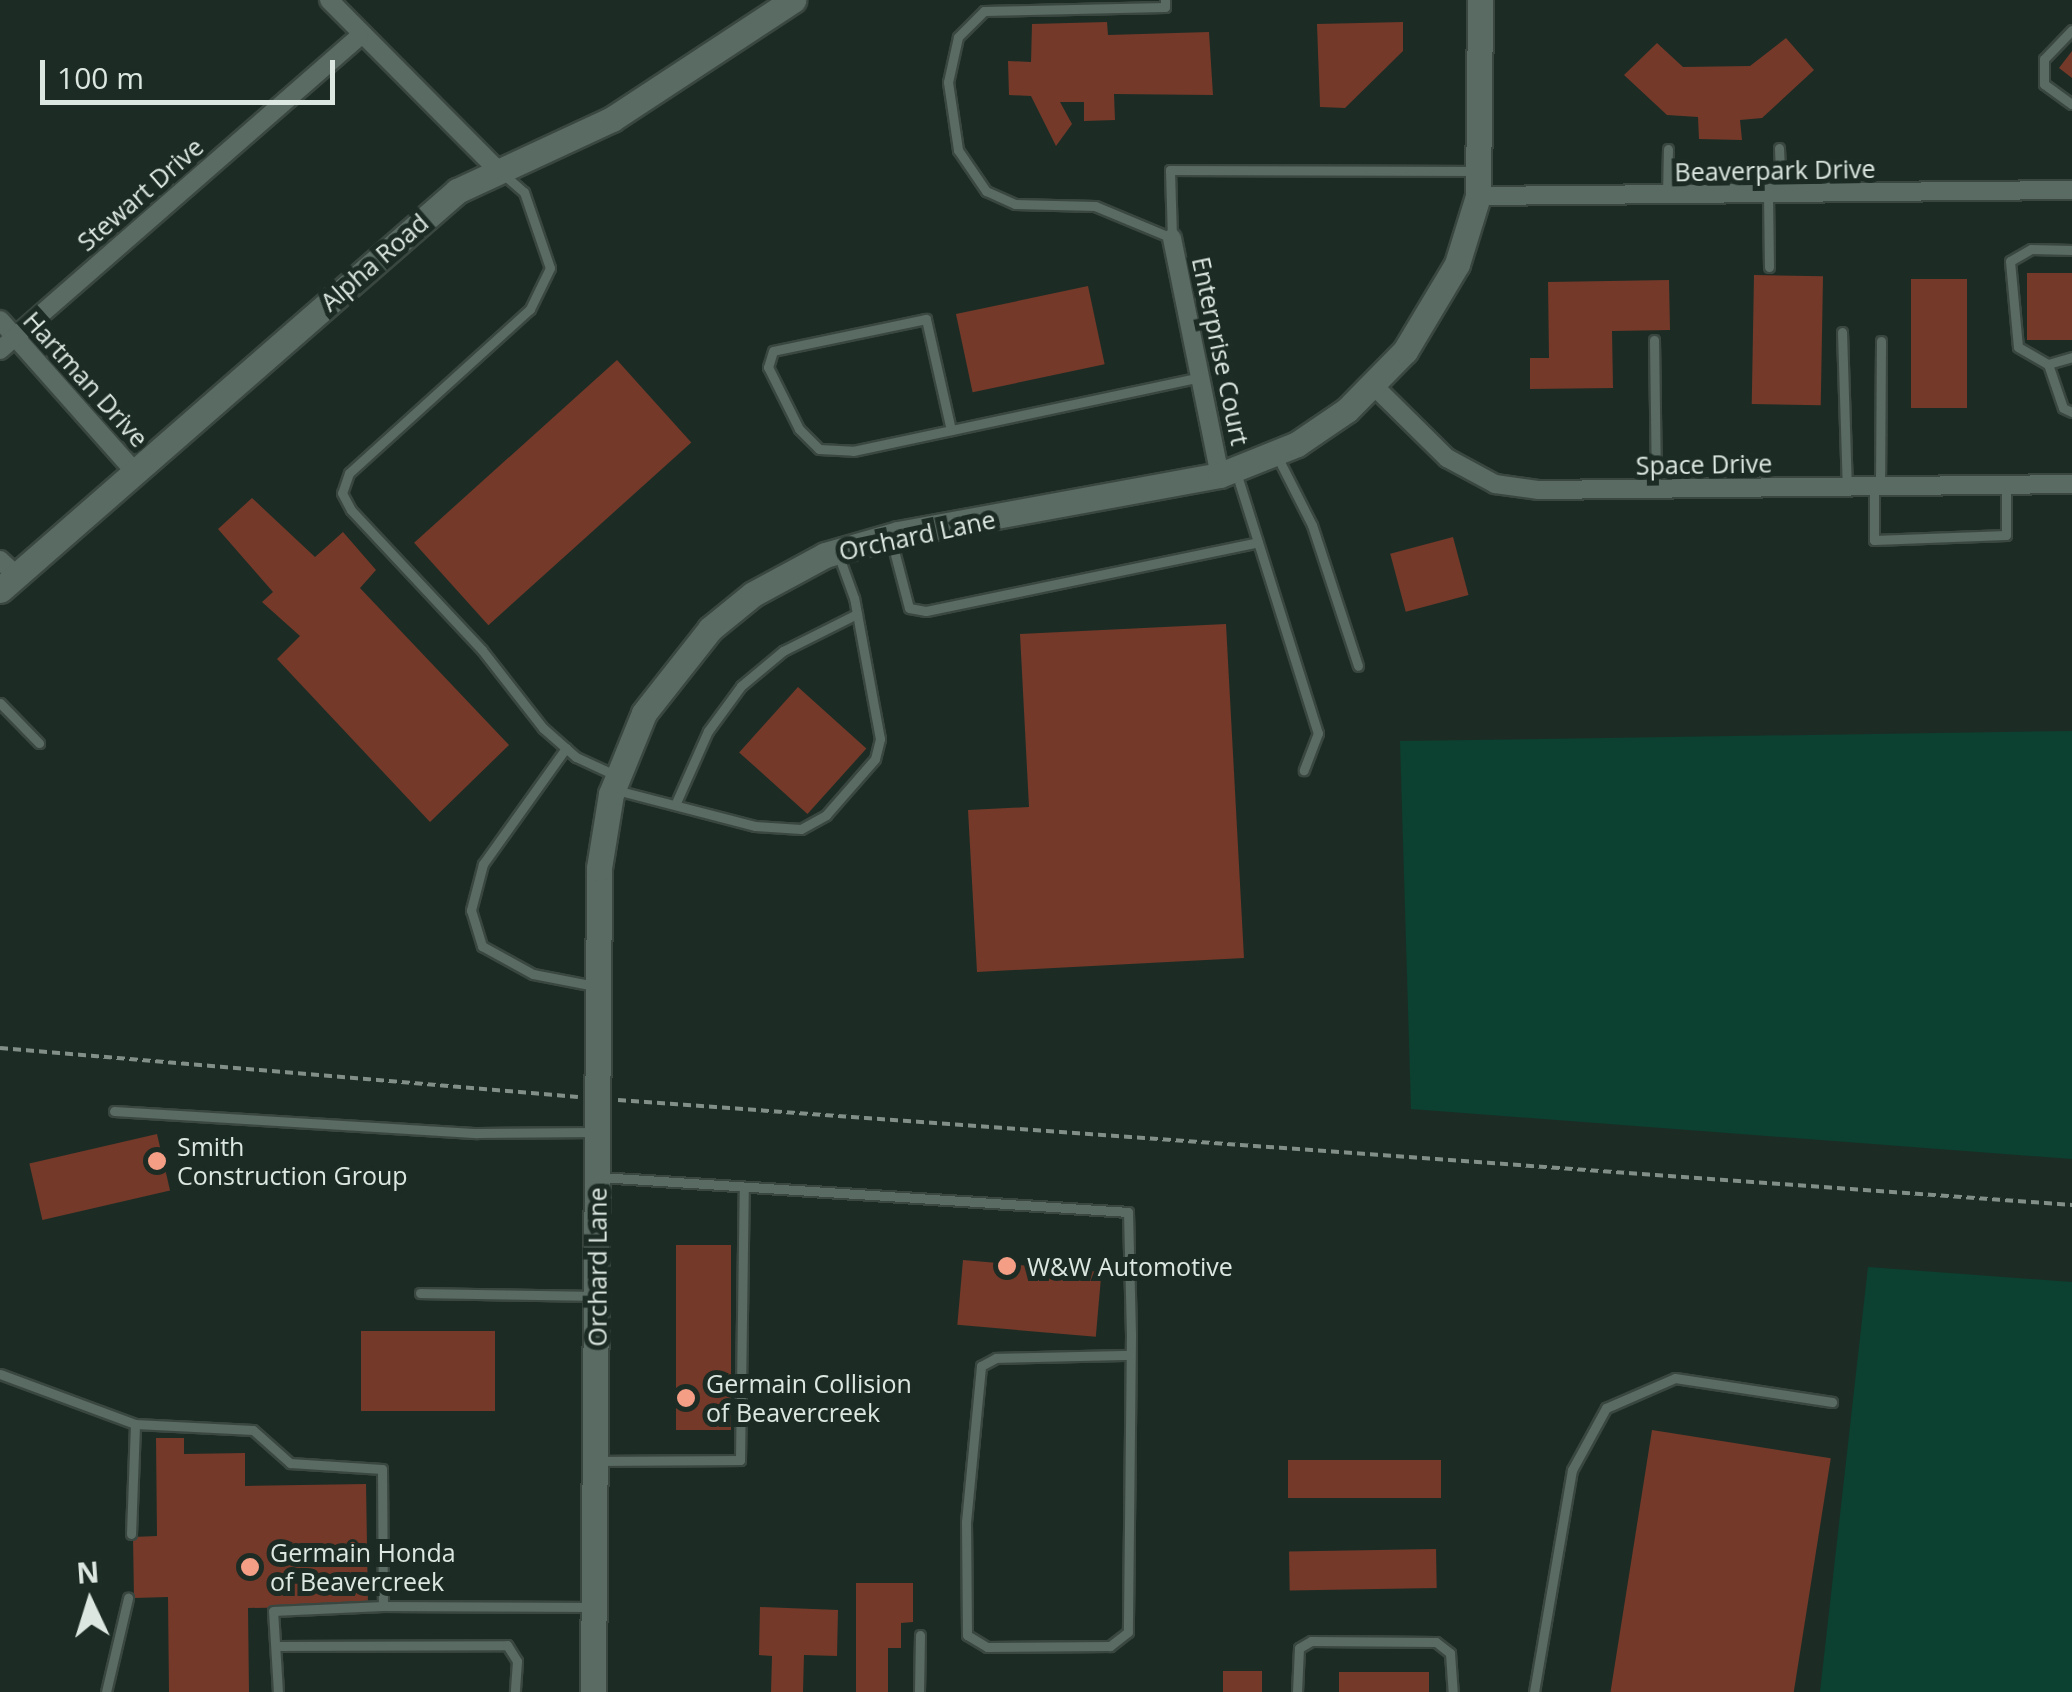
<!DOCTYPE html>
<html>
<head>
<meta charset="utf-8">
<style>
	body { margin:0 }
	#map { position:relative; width:2072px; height:1692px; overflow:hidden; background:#1c2c25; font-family:"Open Sans",sans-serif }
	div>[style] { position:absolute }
	.green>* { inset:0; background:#0c4030 }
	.building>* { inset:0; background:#743929; transform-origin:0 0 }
	.path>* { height:4px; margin-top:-2px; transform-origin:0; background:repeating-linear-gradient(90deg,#828f89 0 8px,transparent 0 13px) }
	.roads { filter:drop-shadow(2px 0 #3a4741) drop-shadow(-2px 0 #3a4741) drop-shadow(0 2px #3a4741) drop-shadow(0 -2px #3a4741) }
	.lane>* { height:9px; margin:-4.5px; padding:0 4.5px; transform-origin:4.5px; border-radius:4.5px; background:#5a6b63 }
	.street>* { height:18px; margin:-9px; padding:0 9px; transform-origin:9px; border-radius:9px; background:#5a6b63 }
	.secondary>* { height:25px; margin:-12.5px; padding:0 12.5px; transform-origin:12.5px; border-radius:12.5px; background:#5a6b63 }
	.dots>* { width:28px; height:28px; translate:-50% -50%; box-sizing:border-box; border:5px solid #1c2c25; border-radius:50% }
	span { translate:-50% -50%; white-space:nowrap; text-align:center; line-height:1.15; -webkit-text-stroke:10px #1c2c25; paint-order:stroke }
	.street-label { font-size:25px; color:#dde7e2 }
	.poi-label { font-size:25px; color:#dde7e2 }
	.left { translate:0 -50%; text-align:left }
	.north { position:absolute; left:40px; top:1552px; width:100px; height:100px; -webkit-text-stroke:8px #1c2c25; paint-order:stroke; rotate:356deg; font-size:28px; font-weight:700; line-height:40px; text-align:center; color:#dde7e2 }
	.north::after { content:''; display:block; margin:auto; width:35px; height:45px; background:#dde7e2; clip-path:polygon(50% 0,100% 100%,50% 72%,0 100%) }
	.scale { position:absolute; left:40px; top:60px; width:295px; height:45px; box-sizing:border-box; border:5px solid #dde7e2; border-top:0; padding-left:12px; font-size:30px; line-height:35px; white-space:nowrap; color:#dde7e2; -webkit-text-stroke:8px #1c2c25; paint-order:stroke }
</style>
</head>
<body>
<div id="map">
	<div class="green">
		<i style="clip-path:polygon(2072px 731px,2072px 1159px,1411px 1109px,1400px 741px)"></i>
		<i style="clip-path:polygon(1868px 1267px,2072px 1282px,2072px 1692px,1820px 1692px)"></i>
	</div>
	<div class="building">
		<i style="clip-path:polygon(1107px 22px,1108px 35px,1209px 32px,1213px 95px,1114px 94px,1115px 120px,1084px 121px,1084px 102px,1060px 102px,1072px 124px,1056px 146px,1031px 96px,1009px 95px,1008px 61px,1031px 62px,1032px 24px)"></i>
		<i style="clip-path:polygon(1403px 22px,1403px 51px,1345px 108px,1320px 107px,1317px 24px)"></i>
		<i style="clip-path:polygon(1786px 38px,1814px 70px,1762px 118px,1740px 120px,1742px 140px,1699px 139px,1698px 117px,1667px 115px,1624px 75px,1657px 43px,1683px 67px,1750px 66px)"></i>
		<i style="clip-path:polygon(2072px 51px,2072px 78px,2059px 68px)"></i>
		<i style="left:2027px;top:273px;width:45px;height:67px"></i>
		<i style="left:1754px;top:275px;width:69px;height:129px;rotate:1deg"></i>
		<i style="left:1911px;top:279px;width:56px;height:129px"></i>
		<i style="clip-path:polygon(1669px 280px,1670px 330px,1612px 331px,1613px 388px,1530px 389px,1530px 358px,1549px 358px,1548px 282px)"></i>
		<i style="left:1088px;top:286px;width:80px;height:135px;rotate:78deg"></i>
		<i style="left:617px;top:360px;width:111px;height:273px;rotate:48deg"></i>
		<i style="clip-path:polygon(252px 498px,315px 557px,343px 532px,376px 570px,360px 588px,509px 745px,430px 822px,277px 659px,300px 636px,262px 602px,273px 592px,218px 529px)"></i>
		<i style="left:1453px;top:537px;width:60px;height:65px;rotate:75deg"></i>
		<i style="clip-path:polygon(1226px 624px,1244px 958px,977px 972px,968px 810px,1029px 807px,1020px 634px)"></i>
		<i style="left:798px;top:687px;width:92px;height:88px;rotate:42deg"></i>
		<i style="left:157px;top:1134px;width:58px;height:131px;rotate:77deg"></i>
		<i style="left:676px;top:1245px;width:55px;height:185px"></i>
		<i style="left:963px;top:1260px;width:139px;height:65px;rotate:5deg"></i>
		<i style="left:361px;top:1331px;width:134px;height:80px"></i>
		<i style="left:1652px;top:1430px;width:181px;height:265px;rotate:9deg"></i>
		<i style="clip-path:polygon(156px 1438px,184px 1438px,184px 1454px,245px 1453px,245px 1486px,366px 1484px,368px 1606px,248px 1608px,249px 1692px,169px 1692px,168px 1597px,134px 1598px,133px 1537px,157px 1536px)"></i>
		<i style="left:1288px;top:1460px;width:153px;height:38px"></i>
		<i style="left:1436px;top:1549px;width:39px;height:147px;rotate:89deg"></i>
		<i style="clip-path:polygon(856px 1583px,913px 1583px,913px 1622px,901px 1623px,901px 1648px,888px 1648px,888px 1692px,856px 1692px)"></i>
		<i style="clip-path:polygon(760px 1607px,838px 1610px,837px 1656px,804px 1655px,803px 1692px,771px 1692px,772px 1656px,759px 1655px)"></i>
		<i style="left:1223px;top:1671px;width:39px;height:21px"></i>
		<i style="left:1339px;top:1672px;width:90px;height:20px"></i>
	</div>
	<div class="path">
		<i style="left:0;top:1048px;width:580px;rotate:4.85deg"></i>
		<i style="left:618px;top:1100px;width:1458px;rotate:4.13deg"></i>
	</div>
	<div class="roads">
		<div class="lane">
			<i style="left:1165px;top:0;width:7px;rotate:90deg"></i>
			<i style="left:1165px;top:7px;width:181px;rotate:178.7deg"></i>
			<i style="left:984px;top:11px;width:37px;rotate:135deg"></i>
			<i style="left:958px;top:37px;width:46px;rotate:102.5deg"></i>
			<i style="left:948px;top:82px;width:69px;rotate:81.6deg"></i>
			<i style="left:958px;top:150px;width:50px;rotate:55.7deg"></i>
			<i style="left:986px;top:191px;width:32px;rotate:24deg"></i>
			<i style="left:1015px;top:204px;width:80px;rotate:1.4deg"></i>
			<i style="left:1095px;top:206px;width:83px;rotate:22.6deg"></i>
			<i style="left:1172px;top:238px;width:68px;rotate:-91.7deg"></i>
			<i style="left:1170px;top:170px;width:308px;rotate:0.2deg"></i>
			<i style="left:2072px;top:30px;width:40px;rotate:134deg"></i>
			<i style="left:2044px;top:59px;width:25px;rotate:90deg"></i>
			<i style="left:2044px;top:84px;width:34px;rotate:36deg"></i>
			<i style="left:1779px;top:148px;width:47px;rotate:87.6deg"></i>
			<i style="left:502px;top:173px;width:29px;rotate:41deg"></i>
			<i style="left:524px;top:192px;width:80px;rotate:71.1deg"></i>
			<i style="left:550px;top:268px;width:46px;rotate:116deg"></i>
			<i style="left:530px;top:309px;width:244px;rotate:137.8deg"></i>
			<i style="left:349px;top:473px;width:21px;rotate:109deg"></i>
			<i style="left:342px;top:493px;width:19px;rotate:62deg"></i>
			<i style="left:351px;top:510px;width:192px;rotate:46.9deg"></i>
			<i style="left:482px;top:650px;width:99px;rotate:52deg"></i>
			<i style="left:543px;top:728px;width:44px;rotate:41.3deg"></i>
			<i style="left:576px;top:757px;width:45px;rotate:24.9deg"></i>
			<i style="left:1667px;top:196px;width:47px;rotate:-88.8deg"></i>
			<i style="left:1768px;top:196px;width:71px;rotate:89.2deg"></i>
			<i style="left:2072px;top:250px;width:41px;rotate:-178.6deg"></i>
			<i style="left:2031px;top:249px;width:24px;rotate:150deg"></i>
			<i style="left:2010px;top:261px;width:86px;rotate:84.7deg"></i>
			<i style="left:2018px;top:347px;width:34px;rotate:30deg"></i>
			<i style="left:2048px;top:364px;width:46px;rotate:71.2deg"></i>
			<i style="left:2063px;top:408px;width:10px;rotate:24deg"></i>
			<i style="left:1842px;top:332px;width:155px;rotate:88.2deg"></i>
			<i style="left:1654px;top:340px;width:149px;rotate:89.2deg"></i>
			<i style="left:2048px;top:364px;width:25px;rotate:-16deg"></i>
			<i style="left:951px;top:430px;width:114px;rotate:-102.7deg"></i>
			<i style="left:926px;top:319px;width:156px;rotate:168.2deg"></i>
			<i style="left:773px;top:351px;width:17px;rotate:107deg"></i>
			<i style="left:768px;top:367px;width:69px;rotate:63.4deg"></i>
			<i style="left:799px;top:429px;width:28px;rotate:45deg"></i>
			<i style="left:819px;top:449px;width:34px;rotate:3deg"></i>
			<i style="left:853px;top:451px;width:355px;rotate:-12deg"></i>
			<i style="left:1277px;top:456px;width:77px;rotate:63.1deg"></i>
			<i style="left:1312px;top:525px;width:148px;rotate:71.9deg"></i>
			<i style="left:1236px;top:472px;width:274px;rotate:72.6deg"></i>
			<i style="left:1318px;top:733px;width:40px;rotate:111deg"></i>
			<i style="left:1874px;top:487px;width:53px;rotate:90deg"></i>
			<i style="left:1874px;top:540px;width:132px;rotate:-2.2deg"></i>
			<i style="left:2006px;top:535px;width:49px;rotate:-90deg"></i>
			<i style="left:1880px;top:487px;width:146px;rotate:-89.6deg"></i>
			<i style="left:891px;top:539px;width:71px;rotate:75.4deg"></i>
			<i style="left:909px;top:608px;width:17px;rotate:10deg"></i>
			<i style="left:926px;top:611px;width:339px;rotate:-11.7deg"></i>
			<i style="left:0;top:703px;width:56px;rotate:45.7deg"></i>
			<i style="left:566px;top:748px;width:143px;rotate:125.6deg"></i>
			<i style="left:483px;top:864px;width:48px;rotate:104.6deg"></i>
			<i style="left:471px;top:910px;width:38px;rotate:73deg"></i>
			<i style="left:482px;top:946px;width:58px;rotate:28.8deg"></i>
			<i style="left:533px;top:974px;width:63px;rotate:11deg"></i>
			<i style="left:616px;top:790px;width:144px;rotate:14.5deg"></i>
			<i style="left:755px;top:826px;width:46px;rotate:3.7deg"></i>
			<i style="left:801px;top:829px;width:29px;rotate:-29deg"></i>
			<i style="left:826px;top:815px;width:74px;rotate:-48.8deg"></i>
			<i style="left:875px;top:759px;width:21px;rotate:-76deg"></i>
			<i style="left:880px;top:739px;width:143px;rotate:-100.4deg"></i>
			<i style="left:854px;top:598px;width:47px;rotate:-110deg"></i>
			<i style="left:675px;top:805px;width:81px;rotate:-66deg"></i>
			<i style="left:708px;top:731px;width:56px;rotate:-53.7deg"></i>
			<i style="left:741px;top:686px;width:55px;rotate:-39.8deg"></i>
			<i style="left:783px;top:651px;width:83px;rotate:-26.6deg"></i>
			<i style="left:114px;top:1111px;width:364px;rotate:3.5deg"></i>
			<i style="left:477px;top:1133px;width:118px;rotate:-0.5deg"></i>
			<i style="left:600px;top:1177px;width:529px;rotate:3.79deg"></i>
			<i style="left:1128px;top:1212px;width:122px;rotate:88.6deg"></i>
			<i style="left:1131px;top:1334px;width:298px;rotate:90.6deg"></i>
			<i style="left:1128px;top:1632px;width:23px;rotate:142deg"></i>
			<i style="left:1110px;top:1646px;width:123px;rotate:179.5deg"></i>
			<i style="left:987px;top:1647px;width:23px;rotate:-149deg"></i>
			<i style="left:967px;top:1635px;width:113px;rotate:-90.5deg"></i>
			<i style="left:966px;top:1522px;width:157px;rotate:-84.5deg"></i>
			<i style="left:981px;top:1366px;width:17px;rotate:-28deg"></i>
			<i style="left:996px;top:1358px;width:134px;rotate:-1.3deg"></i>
			<i style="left:420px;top:1293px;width:174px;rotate:1deg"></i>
			<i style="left:0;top:1374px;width:144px;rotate:20.3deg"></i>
			<i style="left:135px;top:1424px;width:118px;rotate:2.9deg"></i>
			<i style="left:253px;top:1430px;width:50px;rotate:41.7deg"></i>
			<i style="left:290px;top:1463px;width:92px;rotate:3.7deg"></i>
			<i style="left:382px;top:1469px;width:137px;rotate:89.6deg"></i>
			<i style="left:383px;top:1606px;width:206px;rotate:0.3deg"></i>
			<i style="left:596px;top:1461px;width:144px;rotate:-0.4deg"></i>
			<i style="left:740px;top:1460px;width:273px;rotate:-89.2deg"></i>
			<i style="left:131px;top:1534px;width:110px;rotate:-87.9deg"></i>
			<i style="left:276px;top:1646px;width:231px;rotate:-0.2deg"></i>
			<i style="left:507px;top:1645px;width:19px;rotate:58deg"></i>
			<i style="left:517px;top:1661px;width:31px;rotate:94deg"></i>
			<i style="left:106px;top:1692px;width:97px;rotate:-76.8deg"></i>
			<i style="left:278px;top:1692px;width:81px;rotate:-93.5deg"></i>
			<i style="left:273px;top:1611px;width:110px;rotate:-2.6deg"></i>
			<i style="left:919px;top:1692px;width:57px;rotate:-89deg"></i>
			<i style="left:1297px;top:1692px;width:44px;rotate:-87.4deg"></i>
			<i style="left:1299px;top:1648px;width:14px;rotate:-30deg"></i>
			<i style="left:1311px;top:1641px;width:125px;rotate:0.5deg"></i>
			<i style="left:1436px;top:1642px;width:18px;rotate:38deg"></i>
			<i style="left:1450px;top:1653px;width:39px;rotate:86deg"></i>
			<i style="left:1534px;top:1692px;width:225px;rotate:-80.3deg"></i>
			<i style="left:1572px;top:1470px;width:71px;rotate:-61.3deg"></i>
			<i style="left:1606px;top:1408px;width:75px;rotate:-23.5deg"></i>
			<i style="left:1675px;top:1378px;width:159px;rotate:8.7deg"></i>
		</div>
		<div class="street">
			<i style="left:329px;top:0;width:237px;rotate:45.2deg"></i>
			<i style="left:1478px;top:196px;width:594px;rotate:-0.58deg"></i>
			<i style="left:1172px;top:238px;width:242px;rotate:78.6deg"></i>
			<i style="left:0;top:320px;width:202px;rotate:48.4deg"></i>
			<i style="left:0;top:350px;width:476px;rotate:-41.1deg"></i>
			<i style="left:1374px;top:386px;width:103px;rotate:44.6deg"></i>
			<i style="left:1447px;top:458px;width:55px;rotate:28.4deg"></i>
			<i style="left:1495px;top:484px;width:43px;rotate:7.9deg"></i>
			<i style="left:1538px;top:490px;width:534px;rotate:-0.64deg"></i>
			<i style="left:0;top:560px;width:22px;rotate:43deg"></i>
		</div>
		<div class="secondary">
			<i style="left:0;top:590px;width:607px;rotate:-41.12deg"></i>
			<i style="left:457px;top:191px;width:171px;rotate:-24.9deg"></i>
			<i style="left:612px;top:119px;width:217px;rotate:-33.3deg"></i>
			<i style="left:593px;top:1692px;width:824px;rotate:-89.58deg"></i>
			<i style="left:599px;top:868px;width:75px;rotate:-80.8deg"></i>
			<i style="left:611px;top:794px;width:87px;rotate:-67.8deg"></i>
			<i style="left:644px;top:713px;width:107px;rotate:-51.8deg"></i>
			<i style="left:710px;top:629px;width:55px;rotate:-39.1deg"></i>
			<i style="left:753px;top:594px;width:82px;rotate:-28.4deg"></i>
			<i style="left:825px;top:555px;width:76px;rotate:-16deg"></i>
			<i style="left:898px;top:534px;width:327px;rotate:-10.4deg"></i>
			<i style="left:1220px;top:475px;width:83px;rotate:-21.9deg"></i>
			<i style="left:1297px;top:444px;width:60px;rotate:-34.2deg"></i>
			<i style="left:1347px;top:410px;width:83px;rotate:-45.5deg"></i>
			<i style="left:1405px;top:351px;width:101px;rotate:-59.1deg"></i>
			<i style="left:1457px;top:264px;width:71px;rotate:-72.8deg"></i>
			<i style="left:1478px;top:196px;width:196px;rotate:-89.4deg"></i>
		</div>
	</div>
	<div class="dots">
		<i style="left:157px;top:1161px;background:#f49e86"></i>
		<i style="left:1007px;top:1266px;background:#f49e86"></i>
		<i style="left:686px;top:1398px;background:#f49e86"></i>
		<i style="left:250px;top:1567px;background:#f49e86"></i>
	</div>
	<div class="street-label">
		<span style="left:1775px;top:170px;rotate:-1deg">Beaverpark Drive</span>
		<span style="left:140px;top:194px;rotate:-41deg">Stewart Drive</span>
		<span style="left:374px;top:262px;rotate:-41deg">Alpha Road</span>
		<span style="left:1221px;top:351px;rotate:78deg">Enterprise Court</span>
		<span style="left:86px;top:379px;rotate:48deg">Hartman Drive</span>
		<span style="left:1704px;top:464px;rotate:-1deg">Space Drive</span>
		<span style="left:917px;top:535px;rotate:-12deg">Orchard Lane</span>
		<span style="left:597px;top:1267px;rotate:-90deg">Orchard Lane</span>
	</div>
	<div class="poi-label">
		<span class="left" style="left:177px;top:1161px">Smith<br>Construction Group</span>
		<span class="left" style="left:1027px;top:1266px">W&amp;W Automotive</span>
		<span class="left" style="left:706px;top:1398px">Germain Collision<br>of Beavercreek</span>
		<span class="left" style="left:270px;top:1567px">Germain Honda<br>of Beavercreek</span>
	</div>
	<div class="north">N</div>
	<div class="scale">100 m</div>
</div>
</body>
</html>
